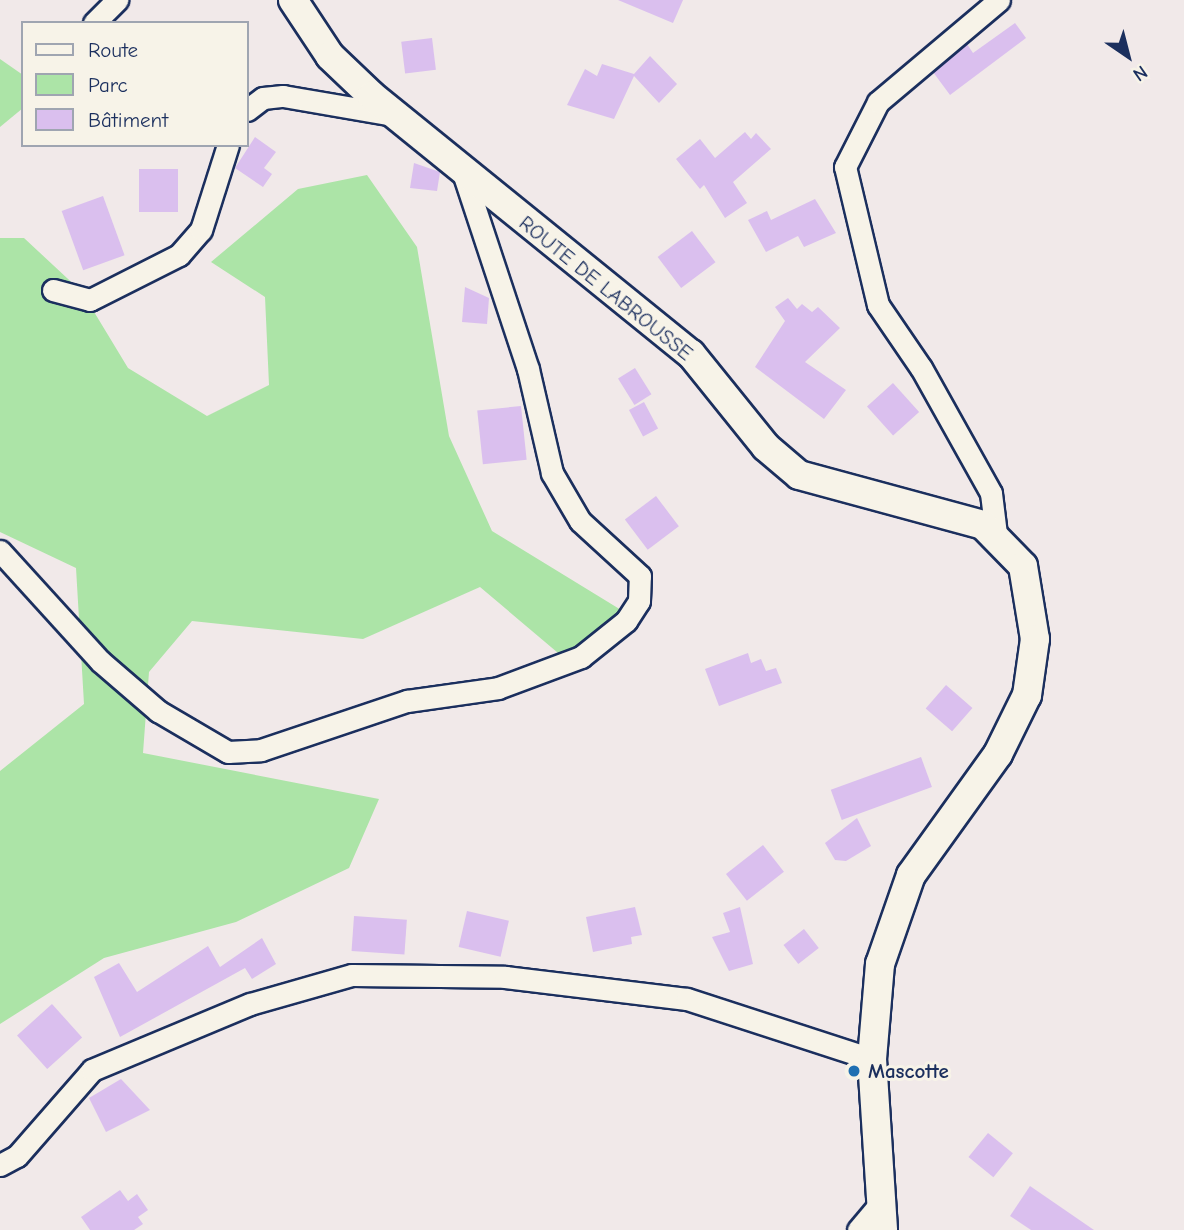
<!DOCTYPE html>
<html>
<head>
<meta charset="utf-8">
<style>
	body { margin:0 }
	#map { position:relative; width:1184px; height:1230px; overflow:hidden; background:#f1e9e9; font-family:"Comic Neue",sans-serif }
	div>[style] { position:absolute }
	.green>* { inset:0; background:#ace4a7 }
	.building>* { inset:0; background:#dabfee; transform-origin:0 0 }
	.roads { filter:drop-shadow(2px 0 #1b2f5e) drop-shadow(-2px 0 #1b2f5e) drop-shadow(0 2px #1b2f5e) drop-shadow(0 -2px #1b2f5e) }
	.minor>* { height:21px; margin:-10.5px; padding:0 10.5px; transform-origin:10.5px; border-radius:10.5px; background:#f7f3e8 }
	.tertiary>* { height:28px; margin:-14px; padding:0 14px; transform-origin:14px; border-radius:14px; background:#f7f3e8 }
	.dots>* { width:19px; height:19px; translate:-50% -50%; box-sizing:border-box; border:4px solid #f7f3e8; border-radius:50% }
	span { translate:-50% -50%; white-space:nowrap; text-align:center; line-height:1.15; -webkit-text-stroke:6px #f7f3e8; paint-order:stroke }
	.street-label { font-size:21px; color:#1b2f5e }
	.poi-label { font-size:21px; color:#1b2f5e; font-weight:700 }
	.left { translate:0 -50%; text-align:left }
	.legend { position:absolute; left:21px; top:21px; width:228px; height:126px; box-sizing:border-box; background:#f7f3e8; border:2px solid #9fa5b1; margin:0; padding:9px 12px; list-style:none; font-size:21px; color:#1b2f5e }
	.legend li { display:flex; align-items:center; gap:14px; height:35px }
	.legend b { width:35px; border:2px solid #9fa5b1 }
	.north { position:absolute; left:1093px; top:21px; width:70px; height:70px; -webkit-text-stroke:5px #f7f3e8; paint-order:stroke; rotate:145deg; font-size:19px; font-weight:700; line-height:28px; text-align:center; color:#1b2f5e }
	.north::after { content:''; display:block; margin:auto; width:24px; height:32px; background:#1b2f5e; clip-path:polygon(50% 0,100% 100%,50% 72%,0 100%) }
</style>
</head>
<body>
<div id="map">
	<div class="green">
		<i style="clip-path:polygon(0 59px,23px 75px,23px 108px,0 127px)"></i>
		<i style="clip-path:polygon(367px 175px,417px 247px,449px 436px,492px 531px,626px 613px,564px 658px,480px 587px,363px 639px,192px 621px,149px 672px,143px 753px,379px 799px,349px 868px,236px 922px,104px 958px,0 1024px,0 771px,84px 704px,76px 568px,0 532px,0 238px,24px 238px,82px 292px,128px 368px,207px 416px,269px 385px,265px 297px,211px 262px,298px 189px)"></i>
	</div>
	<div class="building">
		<i style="clip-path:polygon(618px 0,683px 0,673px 23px)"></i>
		<i style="clip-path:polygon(1015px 23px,1026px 38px,950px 95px,933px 72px,967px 44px,973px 53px)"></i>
		<i style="left:432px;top:38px;width:32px;height:31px;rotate:83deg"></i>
		<i style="clip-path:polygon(650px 56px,677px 84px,659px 103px,634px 76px,614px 119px,567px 105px,585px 69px,597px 76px,602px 64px,634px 74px)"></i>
		<i style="clip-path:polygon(745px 132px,751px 139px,756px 133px,771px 149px,733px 182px,747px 203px,725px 218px,704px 185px,700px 189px,676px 159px,700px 139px,715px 158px)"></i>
		<i style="clip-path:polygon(255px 137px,276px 152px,264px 168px,272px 174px,263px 187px,235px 168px)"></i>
		<i style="clip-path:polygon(414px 163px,440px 172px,437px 191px,410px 188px)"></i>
		<i style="left:139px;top:169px;width:39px;height:43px"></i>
		<i style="left:103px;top:196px;width:63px;height:44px;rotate:70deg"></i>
		<i style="clip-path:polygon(815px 199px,836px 233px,804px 247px,798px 236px,766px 252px,748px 220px,767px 211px,771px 220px)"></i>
		<i style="left:692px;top:231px;width:39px;height:43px;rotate:53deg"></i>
		<i style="clip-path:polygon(465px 287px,489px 298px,487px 324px,462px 322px)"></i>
		<i style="clip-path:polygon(788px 298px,797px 309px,802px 304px,812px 312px,818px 307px,840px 328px,805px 362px,846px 390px,824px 419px,755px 367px,785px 321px,775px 307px)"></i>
		<i style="left:635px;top:368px;width:31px;height:20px;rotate:58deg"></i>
		<i style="left:893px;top:383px;width:39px;height:35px;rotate:48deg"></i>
		<i style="left:644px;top:402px;width:30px;height:17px;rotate:62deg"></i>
		<i style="left:521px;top:406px;width:54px;height:44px;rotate:84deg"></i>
		<i style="left:656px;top:496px;width:38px;height:39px;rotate:53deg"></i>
		<i style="clip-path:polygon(748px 653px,751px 663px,761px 659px,766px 671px,776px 668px,782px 683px,719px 706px,705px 669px)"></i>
		<i style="left:946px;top:685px;width:35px;height:31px;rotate:41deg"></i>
		<i style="left:921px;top:757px;width:32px;height:96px;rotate:70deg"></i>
		<i style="clip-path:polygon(857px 818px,871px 846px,846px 861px,835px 860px,825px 843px)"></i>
		<i style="left:763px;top:845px;width:34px;height:47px;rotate:52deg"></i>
		<i style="clip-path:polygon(635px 907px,642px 935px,631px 937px,632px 944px,593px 952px,586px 917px)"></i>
		<i style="clip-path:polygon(740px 907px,753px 964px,729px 971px,712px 937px,730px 932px,723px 913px)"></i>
		<i style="left:467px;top:911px;width:43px;height:37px;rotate:13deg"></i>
		<i style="left:354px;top:916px;width:53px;height:35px;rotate:4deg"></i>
		<i style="left:804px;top:929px;width:24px;height:26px;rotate:52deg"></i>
		<i style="clip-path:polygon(262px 938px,276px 964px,252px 979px,245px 968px,120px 1037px,94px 977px,119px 963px,137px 992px,208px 946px,220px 967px)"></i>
		<i style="left:52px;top:1004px;width:45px;height:47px;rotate:48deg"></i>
		<i style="clip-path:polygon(121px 1079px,150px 1110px,106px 1132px,89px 1098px)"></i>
		<i style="left:988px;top:1133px;width:32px;height:31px;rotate:39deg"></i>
		<i style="clip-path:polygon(1030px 1186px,1094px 1230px,1031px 1230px,1010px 1216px)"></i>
		<i style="clip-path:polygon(120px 1190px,128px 1201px,137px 1194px,148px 1210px,138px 1217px,143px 1224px,134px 1230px,90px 1230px,81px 1217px)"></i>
	</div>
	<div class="roads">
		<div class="minor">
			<i style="left:94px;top:23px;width:33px;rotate:-45deg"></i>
			<i style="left:247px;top:110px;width:20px;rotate:-37deg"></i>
			<i style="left:263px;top:98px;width:20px;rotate:-6deg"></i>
			<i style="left:283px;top:96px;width:113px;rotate:9.7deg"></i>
			<i style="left:53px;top:290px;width:38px;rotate:15deg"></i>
			<i style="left:90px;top:300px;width:100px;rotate:-26.8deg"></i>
			<i style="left:179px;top:255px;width:33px;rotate:-49deg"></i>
			<i style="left:201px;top:230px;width:89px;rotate:-72.4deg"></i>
			<i style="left:996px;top:534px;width:41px;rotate:-97deg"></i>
			<i style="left:991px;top:493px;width:143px;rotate:-119.2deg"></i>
			<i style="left:921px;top:368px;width:76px;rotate:-124.3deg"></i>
			<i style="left:878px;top:305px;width:142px;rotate:-103.4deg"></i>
			<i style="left:845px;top:167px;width:73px;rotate:-63.1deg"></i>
			<i style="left:878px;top:102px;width:158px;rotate:-40.1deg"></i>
			<i style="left:0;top:551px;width:149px;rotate:47.7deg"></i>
			<i style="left:100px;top:661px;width:77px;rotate:40.8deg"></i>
			<i style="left:158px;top:711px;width:81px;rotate:30.4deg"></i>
			<i style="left:228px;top:752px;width:33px;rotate:-3deg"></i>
			<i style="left:261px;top:750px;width:154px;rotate:-18.6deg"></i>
			<i style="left:407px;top:701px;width:92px;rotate:-8.1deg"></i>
			<i style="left:498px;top:688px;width:89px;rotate:-20.5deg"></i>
			<i style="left:581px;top:657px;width:58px;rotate:-38.7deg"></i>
			<i style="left:626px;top:621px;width:24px;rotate:-57deg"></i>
			<i style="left:639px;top:601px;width:25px;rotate:-88deg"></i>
			<i style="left:640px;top:576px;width:81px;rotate:-137.5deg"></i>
			<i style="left:580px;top:521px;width:56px;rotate:-120.3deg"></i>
			<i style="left:552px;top:473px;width:107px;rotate:-103deg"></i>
			<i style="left:528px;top:369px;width:206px;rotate:-108.3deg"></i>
			<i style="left:0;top:1165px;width:19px;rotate:-28deg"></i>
			<i style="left:17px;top:1156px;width:114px;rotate:-48.9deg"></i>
			<i style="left:92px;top:1070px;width:171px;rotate:-22.7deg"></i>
			<i style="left:250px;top:1004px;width:106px;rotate:-15.9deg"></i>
			<i style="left:352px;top:975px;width:153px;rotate:0.7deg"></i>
			<i style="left:505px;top:977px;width:183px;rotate:6.9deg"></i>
			<i style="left:687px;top:999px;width:194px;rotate:18deg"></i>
			<i style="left:858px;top:1230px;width:33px;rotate:-50deg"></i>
		</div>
		<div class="tertiary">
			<i style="left:293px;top:0;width:67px;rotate:56.5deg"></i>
			<i style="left:330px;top:56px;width:58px;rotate:43.6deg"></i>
			<i style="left:372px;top:96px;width:410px;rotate:39deg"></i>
			<i style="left:691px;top:354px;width:119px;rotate:51.1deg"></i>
			<i style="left:766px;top:447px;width:43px;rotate:40.3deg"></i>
			<i style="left:799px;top:475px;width:191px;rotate:15.2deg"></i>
			<i style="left:983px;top:525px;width:57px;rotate:45.7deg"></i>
			<i style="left:1023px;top:566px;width:74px;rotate:80.7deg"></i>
			<i style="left:1035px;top:639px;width:57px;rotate:98.1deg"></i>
			<i style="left:1027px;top:695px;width:66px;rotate:116.2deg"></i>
			<i style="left:998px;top:754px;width:149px;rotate:125.7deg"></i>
			<i style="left:911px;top:875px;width:94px;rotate:109.2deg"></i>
			<i style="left:880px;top:964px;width:95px;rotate:94.8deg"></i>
			<i style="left:872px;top:1059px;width:171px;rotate:86.3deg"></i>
		</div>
	</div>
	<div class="dots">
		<i style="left:854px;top:1071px;background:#1f6fb2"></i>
	</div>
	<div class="street-label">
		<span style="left:606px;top:288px;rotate:39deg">ROUTE DE LABROUSSE</span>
	</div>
	<div class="poi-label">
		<span class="left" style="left:868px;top:1071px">Mascotte</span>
	</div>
	<ul class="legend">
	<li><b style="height:9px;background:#f7f3e8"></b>Route</li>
	<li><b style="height:19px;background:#ace4a7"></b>Parc</li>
	<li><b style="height:19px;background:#dabfee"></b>Bâtiment</li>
	</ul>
	<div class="north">N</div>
</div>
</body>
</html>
